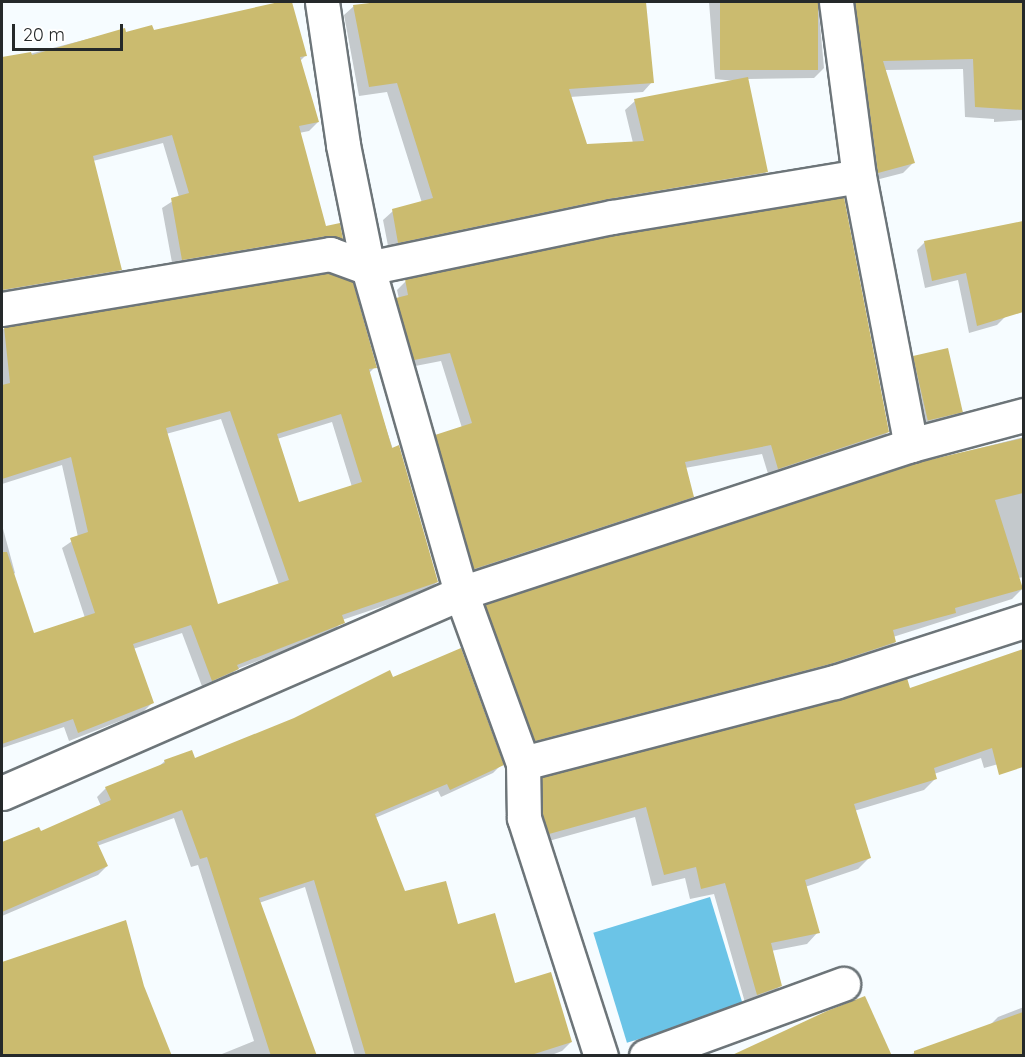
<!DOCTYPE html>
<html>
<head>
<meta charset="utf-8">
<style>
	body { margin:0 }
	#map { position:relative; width:1025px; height:1057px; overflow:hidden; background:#f6fcff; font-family:Quicksand,sans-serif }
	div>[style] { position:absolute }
	.water>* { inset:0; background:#6bc4e7; transform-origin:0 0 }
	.shadow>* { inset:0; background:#0003 }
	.building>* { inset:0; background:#cbbb6f; transform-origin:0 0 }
	.roads { filter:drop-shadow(2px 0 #6d7579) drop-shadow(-2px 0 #6d7579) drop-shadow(0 2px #6d7579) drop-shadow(0 -2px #6d7579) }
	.minor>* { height:33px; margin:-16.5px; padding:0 16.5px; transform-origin:16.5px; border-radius:16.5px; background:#fff }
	span { translate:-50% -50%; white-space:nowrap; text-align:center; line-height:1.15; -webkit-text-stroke:5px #fff; paint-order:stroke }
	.frame { position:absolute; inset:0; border:3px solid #25292a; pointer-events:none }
	.scale { position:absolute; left:12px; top:24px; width:111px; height:27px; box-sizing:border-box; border:3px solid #25292a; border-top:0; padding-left:8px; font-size:18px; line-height:21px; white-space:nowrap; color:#25292a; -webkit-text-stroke:4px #fff; paint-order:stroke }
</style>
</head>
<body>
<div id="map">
	<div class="water">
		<i style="left:710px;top:897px;width:115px;height:122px;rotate:73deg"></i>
	</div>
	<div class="shadow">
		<i style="clip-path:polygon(291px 2px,305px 56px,299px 62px,318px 122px,309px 131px,299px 133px,325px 228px,341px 238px,333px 247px,173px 268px,162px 208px,179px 197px,163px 143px,93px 161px,121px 269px,112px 278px,2px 297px,2px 61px,123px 30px,124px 34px,152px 32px)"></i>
		<i style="clip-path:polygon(390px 2px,645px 2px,652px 82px,643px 92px,570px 97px,586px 146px,633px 143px,625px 110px,635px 101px,735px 81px,715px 79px,709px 2px,818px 2px,824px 68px,814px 78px,747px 79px,766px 172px,757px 181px,389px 251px,383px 220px,393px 211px,422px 203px,387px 92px,359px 96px,344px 15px,354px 6px)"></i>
		<i style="clip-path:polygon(841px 2px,1024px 2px,1024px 120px,994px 122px,994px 119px,965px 117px,963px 69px,885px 70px,913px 163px,903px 173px,868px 182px)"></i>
		<i style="clip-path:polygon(1024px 223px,1024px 294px,1001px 298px,1005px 317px,997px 325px,969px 333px,958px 280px,925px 288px,917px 250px,925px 242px)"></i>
		<i style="clip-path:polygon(406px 281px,888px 432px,879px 441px,769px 477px,762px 454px,685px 468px,693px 496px,683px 505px,465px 577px,427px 445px,436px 436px,462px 428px,441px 361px,405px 368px,388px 308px,399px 299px,397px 290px)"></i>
		<i style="clip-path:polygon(evenodd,2px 329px,375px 367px,368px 374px,437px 582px,428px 591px,342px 620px,334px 632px,237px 669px,228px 678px,203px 689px,182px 633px,133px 649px,152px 703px,143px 712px,69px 741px,64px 727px,2px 748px,2px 636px,31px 627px,33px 635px,85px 618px,62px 548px,78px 537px,62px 465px,2px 484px,2px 329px,221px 419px,279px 585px,217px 606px,166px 434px,221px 419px,2px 329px,332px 422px,352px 487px,298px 504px,277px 439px,332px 422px)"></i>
		<i style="clip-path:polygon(914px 359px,962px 411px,957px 416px,922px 425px,910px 363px)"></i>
		<i style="clip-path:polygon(1024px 437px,1024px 577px,1018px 578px,1022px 589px,1012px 599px,893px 637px,895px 642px,885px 652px,525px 750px,476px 616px,486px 606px,917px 464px)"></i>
		<i style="clip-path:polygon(2px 525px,15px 573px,2px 583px)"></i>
		<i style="clip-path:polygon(1024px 651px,1024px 757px,984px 768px,981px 758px,934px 774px,935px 779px,924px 790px,854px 811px,869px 858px,858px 869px,805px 887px,818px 932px,807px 944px,771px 951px,780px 986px,769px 997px,746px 1006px,714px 894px,690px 899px,685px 878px,652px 886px,635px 817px,538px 844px,531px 790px,543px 779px,909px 689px)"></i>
		<i style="clip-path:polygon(392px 679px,502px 764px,493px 773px,441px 797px,438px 791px,375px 818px,404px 893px,457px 926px,571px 1042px,562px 1051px,549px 1056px,355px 1056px,305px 887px,259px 903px,316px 1056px,217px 1056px,254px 1041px,198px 865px,191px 867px,174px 818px,97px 846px,107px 866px,98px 875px,2px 916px,2px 843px,38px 829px,40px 833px,101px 806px,97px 797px,106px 788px,158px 767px,165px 761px,194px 760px)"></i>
		<i style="clip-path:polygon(125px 922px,143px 986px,170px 1056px,2px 1056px,2px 963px)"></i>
		<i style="clip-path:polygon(1024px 1007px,1024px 1056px,906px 1056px,989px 1026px,998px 1017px)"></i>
	</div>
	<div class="building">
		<i style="clip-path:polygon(279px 2px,292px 2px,307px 56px,300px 57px,319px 122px,299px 126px,326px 226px,340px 223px,343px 239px,327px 236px,182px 260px,171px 198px,189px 193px,172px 135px,93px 156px,122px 270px,2px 290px,2px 57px,31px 52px,32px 55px,125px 28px,126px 32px,152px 25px,154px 30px)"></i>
		<i style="clip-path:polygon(378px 2px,646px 2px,654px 83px,569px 89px,587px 144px,644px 141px,634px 99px,748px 77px,768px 172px,608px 199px,398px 243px,392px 209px,433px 198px,397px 83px,369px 87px,353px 5px)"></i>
		<i style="left:720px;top:2px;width:98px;height:68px"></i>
		<i style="clip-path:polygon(855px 2px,1023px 2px,1023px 110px,975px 107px,973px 59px,883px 61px,915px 163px,878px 173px)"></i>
		<i style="clip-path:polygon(844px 197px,889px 432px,778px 469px,771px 445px,685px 462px,694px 497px,474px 569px,435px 435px,472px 423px,450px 353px,414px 360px,396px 298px,408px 295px,405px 279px,615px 235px)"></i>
		<i style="clip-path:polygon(1023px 221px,1023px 312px,977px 326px,966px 273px,932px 281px,924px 241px)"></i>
		<i style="clip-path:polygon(evenodd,328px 273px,353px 282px,377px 368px,369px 369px,392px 448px,399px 445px,438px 582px,342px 615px,345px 623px,237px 665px,239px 669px,212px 681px,191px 625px,133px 644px,154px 703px,78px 733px,73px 719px,2px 744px,2px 552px,7px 552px,34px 633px,95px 613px,70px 538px,88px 532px,71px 457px,2px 479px,2px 385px,10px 383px,4px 327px,328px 273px,230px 411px,289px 580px,218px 604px,166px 428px,230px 411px,328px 273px,341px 414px,362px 482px,299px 502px,277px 434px,341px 414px)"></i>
		<i style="left:948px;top:348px;width:66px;height:36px;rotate:77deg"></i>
		<i style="clip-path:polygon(1023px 438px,1023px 493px,995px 500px,1023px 589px,955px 608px,956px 613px,893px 630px,896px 642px,830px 664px,535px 741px,485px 605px,916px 463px)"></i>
		<i style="clip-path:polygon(461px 648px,504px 765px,450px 790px,447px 784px,375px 814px,405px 891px,446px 881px,458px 924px,495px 913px,515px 983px,551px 972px,572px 1042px,528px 1056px,366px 1056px,314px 880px,259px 898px,317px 1056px,271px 1056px,207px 857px,200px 859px,182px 810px,97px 842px,108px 866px,2px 912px,2px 842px,39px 827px,41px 831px,111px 800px,105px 787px,165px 763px,164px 760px,192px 750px,195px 758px,294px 718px,390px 670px,393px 677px)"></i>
		<i style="clip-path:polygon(1023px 649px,1023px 767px,999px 775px,992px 748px,934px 768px,937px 779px,854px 804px,871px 858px,805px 880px,820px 933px,771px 943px,782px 986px,757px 995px,725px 883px,701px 889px,696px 867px,664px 875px,646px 807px,549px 834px,543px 815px,542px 777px,840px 700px,907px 678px,910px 688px)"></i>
		<i style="clip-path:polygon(126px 920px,144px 986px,172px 1056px,2px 1056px,2px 962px)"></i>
		<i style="clip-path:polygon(865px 996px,892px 1056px,730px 1056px,827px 1011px)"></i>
		<i style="clip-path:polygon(1023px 1012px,1023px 1056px,914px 1056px,914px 1051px)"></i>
	</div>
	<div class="roads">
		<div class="minor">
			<i style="left:322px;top:2px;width:145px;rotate:81.6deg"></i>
			<i style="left:343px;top:145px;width:126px;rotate:78.5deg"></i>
			<i style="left:368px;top:268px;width:338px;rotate:74deg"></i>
			<i style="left:461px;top:593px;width:474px;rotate:-18.2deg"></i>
			<i style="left:911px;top:445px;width:117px;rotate:-14.9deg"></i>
			<i style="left:836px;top:2px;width:176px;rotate:82.5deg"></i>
			<i style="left:859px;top:176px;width:274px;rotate:79.1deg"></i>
			<i style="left:2px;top:309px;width:333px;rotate:-9.5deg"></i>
			<i style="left:330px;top:254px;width:40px;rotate:20.2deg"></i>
			<i style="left:368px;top:268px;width:249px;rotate:-11.8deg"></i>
			<i style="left:612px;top:217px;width:250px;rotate:-9.4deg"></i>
			<i style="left:523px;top:763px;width:322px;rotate:-14.6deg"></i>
			<i style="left:835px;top:682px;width:199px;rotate:-17.9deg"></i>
			<i style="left:2px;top:793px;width:501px;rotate:-23.54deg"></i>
			<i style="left:461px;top:593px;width:181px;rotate:70deg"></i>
			<i style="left:523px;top:763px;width:55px;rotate:89deg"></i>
			<i style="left:524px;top:818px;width:250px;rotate:72.1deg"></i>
			<i style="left:646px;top:1056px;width:210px;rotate:-20.1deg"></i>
		</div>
	</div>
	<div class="frame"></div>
	<div class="scale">20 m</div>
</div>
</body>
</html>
